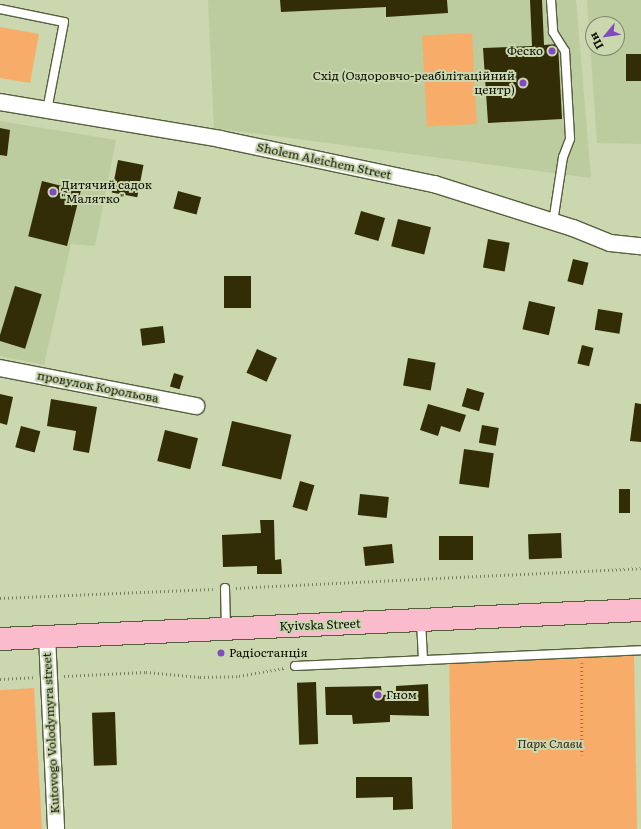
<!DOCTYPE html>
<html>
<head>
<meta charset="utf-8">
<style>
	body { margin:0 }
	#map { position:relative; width:641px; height:829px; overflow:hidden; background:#cad7af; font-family:Literata,serif }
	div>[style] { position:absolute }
	.built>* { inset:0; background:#bdcc9e }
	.green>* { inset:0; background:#f7ad69; transform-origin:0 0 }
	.building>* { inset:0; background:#322d07; transform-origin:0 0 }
	.path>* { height:2.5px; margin-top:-1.25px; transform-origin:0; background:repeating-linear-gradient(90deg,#788165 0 1px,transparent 0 4px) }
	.roads { filter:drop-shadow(1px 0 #55603d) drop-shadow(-1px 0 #55603d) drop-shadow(0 1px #55603d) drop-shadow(0 -1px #55603d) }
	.service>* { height:8px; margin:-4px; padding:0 4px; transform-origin:4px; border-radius:4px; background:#fff }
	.minor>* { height:16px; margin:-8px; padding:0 8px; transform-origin:8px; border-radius:8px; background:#fff }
	.primary>* { height:22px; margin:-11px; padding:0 11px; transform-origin:11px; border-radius:11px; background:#fabbcd }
	.dots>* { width:11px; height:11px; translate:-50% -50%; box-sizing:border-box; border:2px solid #cad7af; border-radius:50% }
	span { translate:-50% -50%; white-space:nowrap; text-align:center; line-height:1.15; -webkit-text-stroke:4px #cad7af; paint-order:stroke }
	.poi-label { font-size:12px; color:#0b0f03 }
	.right { translate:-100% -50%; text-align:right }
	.left { translate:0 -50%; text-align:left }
	.street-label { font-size:12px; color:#0b0f03 }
	.park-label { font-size:12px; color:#3b2818; font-style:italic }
	.north { position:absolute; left:585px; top:16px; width:40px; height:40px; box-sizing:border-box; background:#cad7af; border:1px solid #7e876a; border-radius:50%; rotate:241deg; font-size:11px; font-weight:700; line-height:16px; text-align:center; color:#0b0f03 }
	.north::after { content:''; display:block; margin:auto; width:14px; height:18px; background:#824ac1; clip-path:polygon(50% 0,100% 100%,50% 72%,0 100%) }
</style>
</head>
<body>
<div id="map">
	<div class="built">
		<i style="clip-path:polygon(208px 0,576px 0,591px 178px,214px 128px)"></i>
		<i style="clip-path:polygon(evenodd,587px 0,641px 0,641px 144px,597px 143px,587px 0,593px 24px,617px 24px,617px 48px,593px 48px,593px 24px)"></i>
		<i style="clip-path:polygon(0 121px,116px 140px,95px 246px,71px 244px,44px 365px,0 356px)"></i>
	</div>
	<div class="green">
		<i style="clip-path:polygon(0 27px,39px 34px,30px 83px,0 78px)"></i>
		<i style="left:472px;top:33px;width:91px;height:50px;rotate:87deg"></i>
		<i style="left:634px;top:654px;width:175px;height:185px;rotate:89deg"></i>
		<i style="clip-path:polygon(34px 688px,42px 829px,0 829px,0 690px)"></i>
	</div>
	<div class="building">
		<i style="clip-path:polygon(280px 0,447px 0,448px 13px,386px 17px,386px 7px,281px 12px)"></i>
		<i style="clip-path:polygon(530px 0,542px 0,544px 45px,558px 44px,562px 119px,488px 123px,483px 48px,532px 46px)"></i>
		<i style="left:626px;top:54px;width:15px;height:27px"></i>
		<i style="clip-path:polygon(0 128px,10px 130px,7px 156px,0 155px)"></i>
		<i style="left:118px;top:160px;width:26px;height:33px;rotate:11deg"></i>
		<i style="left:42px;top:181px;width:40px;height:57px;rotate:14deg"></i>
		<i style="left:178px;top:191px;width:24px;height:18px;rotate:15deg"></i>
		<i style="left:361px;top:211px;width:25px;height:24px;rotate:16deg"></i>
		<i style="left:398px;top:219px;width:34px;height:28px;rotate:14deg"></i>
		<i style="left:488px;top:239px;width:22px;height:29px;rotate:10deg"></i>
		<i style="left:573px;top:259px;width:16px;height:23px;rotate:14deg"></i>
		<i style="left:224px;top:276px;width:27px;height:32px"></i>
		<i style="left:15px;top:286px;width:28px;height:57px;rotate:17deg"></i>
		<i style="left:529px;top:301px;width:27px;height:29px;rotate:13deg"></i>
		<i style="left:598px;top:309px;width:25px;height:21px;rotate:9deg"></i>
		<i style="left:163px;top:326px;width:17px;height:23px;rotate:83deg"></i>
		<i style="left:582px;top:345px;width:12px;height:19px;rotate:14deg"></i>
		<i style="left:257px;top:349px;width:22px;height:26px;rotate:24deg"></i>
		<i style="left:408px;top:358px;width:28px;height:28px;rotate:10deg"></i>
		<i style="left:174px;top:373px;width:10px;height:14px;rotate:17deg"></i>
		<i style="left:467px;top:388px;width:18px;height:19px;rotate:16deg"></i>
		<i style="clip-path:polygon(0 394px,13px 397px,7px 425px,0 423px)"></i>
		<i style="clip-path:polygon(51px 399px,97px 407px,89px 453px,73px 450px,76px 431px,47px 426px)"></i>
		<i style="clip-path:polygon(635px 403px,641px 404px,641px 442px,630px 441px)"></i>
		<i style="clip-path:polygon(428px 404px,466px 415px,460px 432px,441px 426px,438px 436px,420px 430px)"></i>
		<i style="left:232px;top:421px;width:61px;height:46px;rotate:13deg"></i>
		<i style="left:482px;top:425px;width:17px;height:18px;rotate:10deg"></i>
		<i style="left:21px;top:426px;width:20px;height:22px;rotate:15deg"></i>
		<i style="left:165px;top:430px;width:34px;height:32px;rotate:14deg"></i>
		<i style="left:464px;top:449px;width:30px;height:35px;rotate:8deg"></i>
		<i style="left:300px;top:481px;width:15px;height:27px;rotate:16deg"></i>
		<i style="left:619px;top:489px;width:11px;height:24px"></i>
		<i style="left:360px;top:494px;width:29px;height:21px;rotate:6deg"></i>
		<i style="clip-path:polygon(260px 520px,274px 520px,275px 560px,281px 559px,282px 574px,257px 574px,257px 566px,223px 567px,222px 535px,261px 533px)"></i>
		<i style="left:561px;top:533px;width:25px;height:33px;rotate:88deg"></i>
		<i style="left:439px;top:536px;width:34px;height:24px"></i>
		<i style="left:392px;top:544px;width:19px;height:29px;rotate:84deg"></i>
		<i style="left:316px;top:682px;width:62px;height:19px;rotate:88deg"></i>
		<i style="clip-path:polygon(428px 684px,429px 716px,390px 715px,390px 722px,353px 724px,352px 715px,326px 715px,325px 687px,381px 686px,382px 695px,396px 694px,396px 686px)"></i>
		<i style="left:115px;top:712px;width:53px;height:23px;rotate:88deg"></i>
		<i style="clip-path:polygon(356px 777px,412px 777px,413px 809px,393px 810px,393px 797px,356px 798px)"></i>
	</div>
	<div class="path">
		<i style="left:236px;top:588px;width:405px;rotate:-2.8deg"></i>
		<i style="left:0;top:598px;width:213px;rotate:-2.4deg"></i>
		<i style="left:582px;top:663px;width:92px;rotate:90deg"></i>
		<i style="left:64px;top:676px;width:82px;rotate:-2.8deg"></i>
		<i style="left:146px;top:672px;width:54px;rotate:5.3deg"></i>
		<i style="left:200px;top:677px;width:39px;rotate:-1deg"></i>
		<i style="left:239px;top:676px;width:46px;rotate:-10.1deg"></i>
		<i style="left:0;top:679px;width:33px;rotate:-3deg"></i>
	</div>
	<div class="roads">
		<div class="service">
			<i style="left:551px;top:0;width:32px;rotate:86deg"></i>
			<i style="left:553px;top:32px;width:22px;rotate:58deg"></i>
			<i style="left:565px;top:51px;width:88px;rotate:86.7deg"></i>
			<i style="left:570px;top:139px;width:19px;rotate:111deg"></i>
			<i style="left:563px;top:157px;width:66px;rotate:98.7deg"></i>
			<i style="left:0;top:9px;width:65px;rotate:11.5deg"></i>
			<i style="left:64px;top:22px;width:90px;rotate:100.9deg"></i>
			<i style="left:225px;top:588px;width:40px;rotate:88.6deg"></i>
			<i style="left:421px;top:621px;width:39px;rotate:87deg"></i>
			<i style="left:295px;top:666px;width:346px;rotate:-2.6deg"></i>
		</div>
		<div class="minor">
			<i style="left:0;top:102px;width:223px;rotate:9.5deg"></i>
			<i style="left:220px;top:139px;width:219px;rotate:11.9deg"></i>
			<i style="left:434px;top:184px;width:146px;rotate:17.6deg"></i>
			<i style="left:573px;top:228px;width:40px;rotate:22deg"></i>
			<i style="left:610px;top:243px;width:31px;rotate:6deg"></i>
			<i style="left:0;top:368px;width:200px;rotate:11deg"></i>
			<i style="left:47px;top:636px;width:193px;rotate:87.3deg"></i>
		</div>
		<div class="primary">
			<i style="left:0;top:639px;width:642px;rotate:-2.59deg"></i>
		</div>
	</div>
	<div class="dots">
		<i style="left:552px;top:51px;background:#824ac1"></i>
		<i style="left:523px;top:83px;background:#824ac1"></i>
		<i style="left:53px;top:192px;background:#824ac1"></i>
		<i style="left:221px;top:653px;background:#824ac1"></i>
		<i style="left:378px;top:695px;background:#824ac1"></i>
	</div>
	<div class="poi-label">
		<span class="right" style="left:543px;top:51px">Феско</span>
		<span class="right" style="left:515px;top:83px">Схід (Оздоровчо-реабілітаційний<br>центр)</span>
		<span class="left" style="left:61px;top:192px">Дитячий садок<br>"Малятко"</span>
		<span class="left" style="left:229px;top:653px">Радіостанція</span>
		<span class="left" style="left:386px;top:695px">Гном</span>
	</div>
	<div class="street-label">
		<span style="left:324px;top:161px;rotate:12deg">Sholem Aleichem Street</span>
		<span style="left:98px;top:387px;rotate:11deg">провулок Корольова</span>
		<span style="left:320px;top:625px;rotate:-2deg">Kyivska Street</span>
		<span style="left:51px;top:733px;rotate:-93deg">Kutovogo Volodymyra street</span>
	</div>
	<div class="park-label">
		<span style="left:550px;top:744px">Парк Слави</span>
	</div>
	<div class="north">Пн</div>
</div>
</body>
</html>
